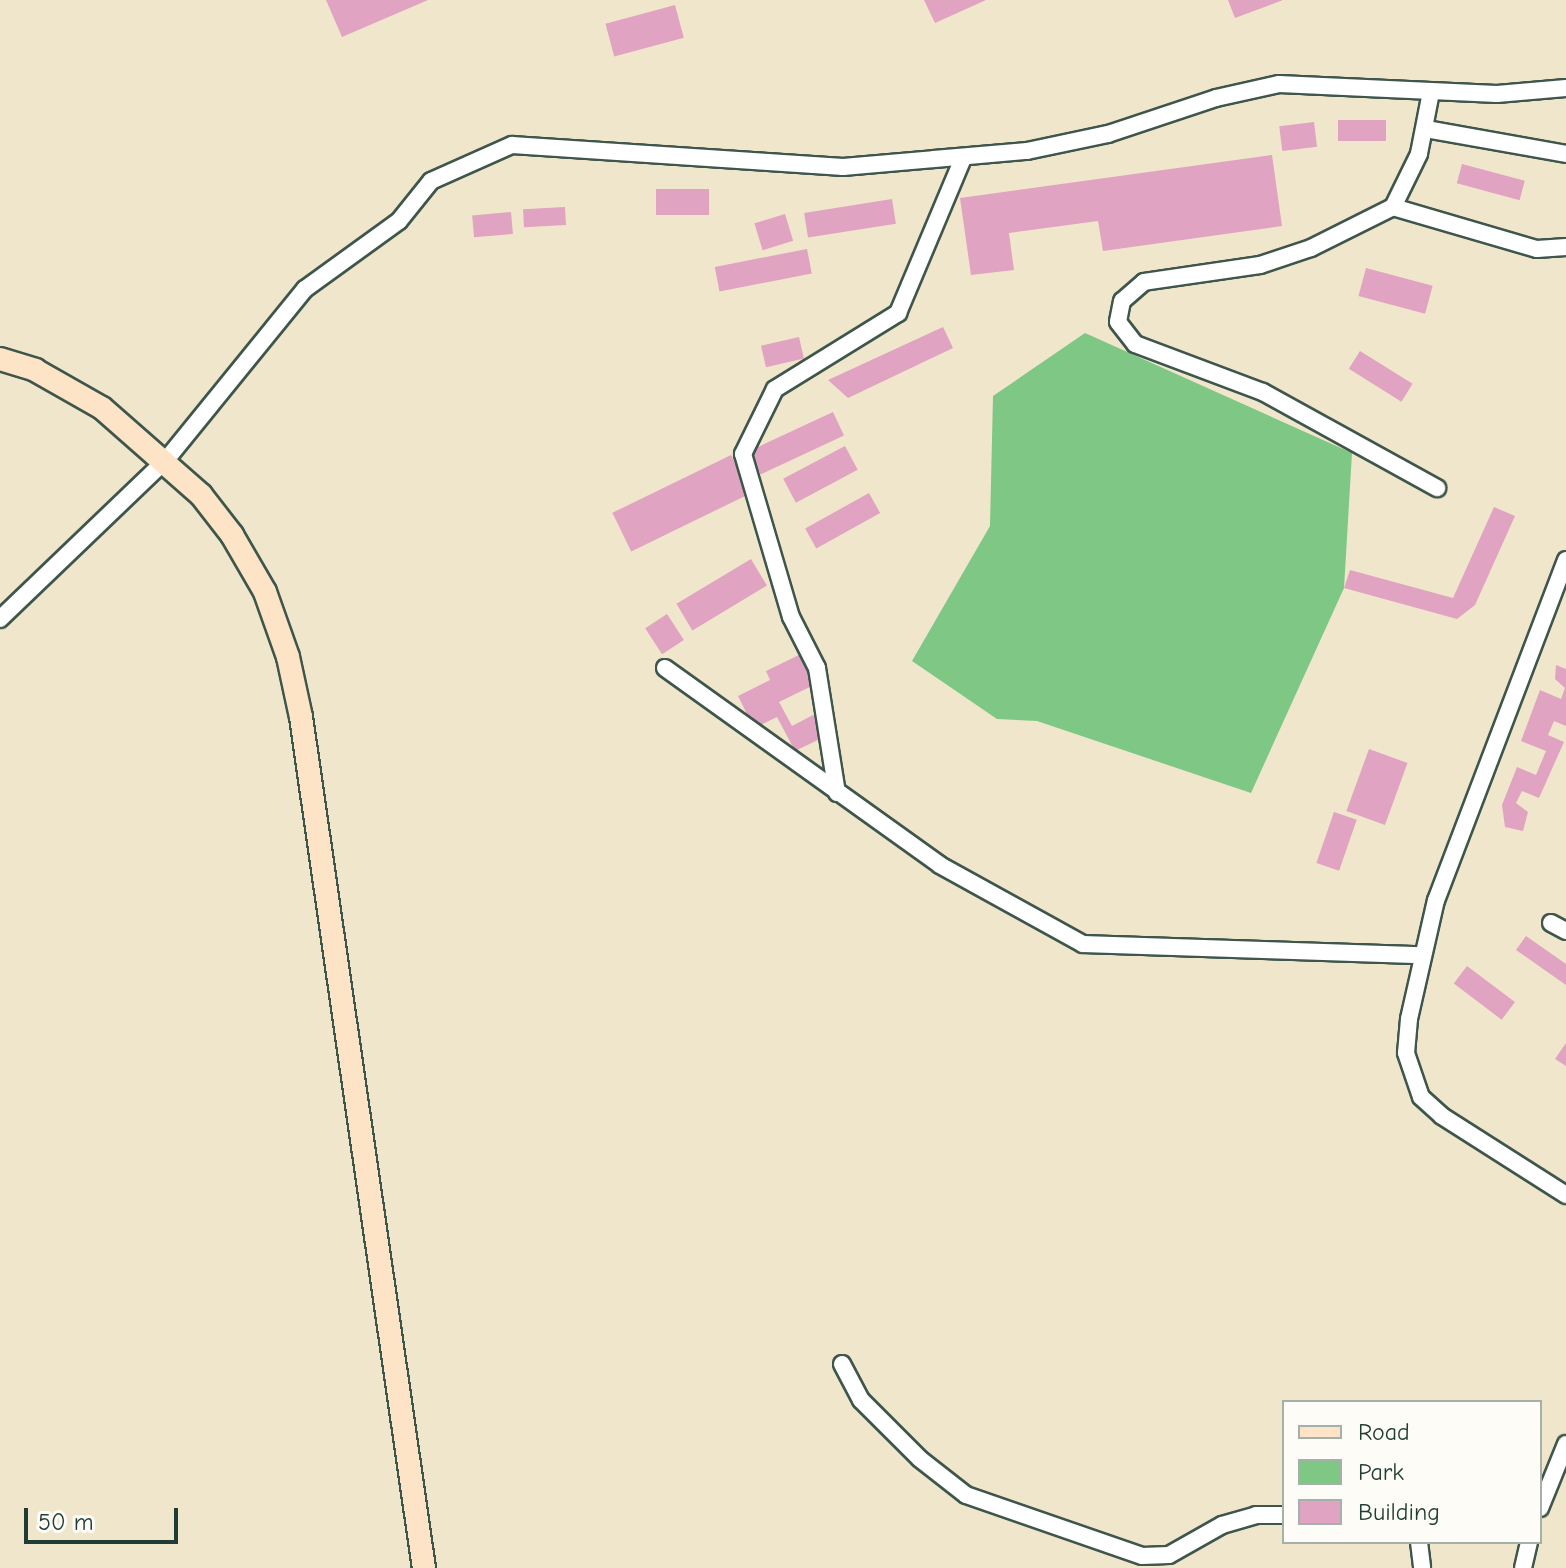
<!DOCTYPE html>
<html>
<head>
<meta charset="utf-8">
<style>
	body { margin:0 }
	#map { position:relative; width:1566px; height:1568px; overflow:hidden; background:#f0e6cb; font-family:"Comic Neue",sans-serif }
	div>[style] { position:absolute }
	.green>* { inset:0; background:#7ec784 }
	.building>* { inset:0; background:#e0a3c1; transform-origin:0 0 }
	.roads { filter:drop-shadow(2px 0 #3e564b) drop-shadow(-2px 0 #3e564b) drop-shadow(0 2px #3e564b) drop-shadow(0 -2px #3e564b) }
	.minor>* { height:16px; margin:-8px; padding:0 8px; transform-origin:8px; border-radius:8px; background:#fff }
	.secondary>* { height:22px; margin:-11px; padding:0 11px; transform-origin:11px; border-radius:11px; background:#fee4c6 }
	span { translate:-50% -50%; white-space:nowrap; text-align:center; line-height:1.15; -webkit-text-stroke:6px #fdfcf7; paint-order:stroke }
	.legend { position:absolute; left:1282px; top:1400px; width:260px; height:144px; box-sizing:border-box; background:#fdfcf7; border:2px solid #a4b0a9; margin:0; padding:10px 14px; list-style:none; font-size:24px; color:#1f3d34 }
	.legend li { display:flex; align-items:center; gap:16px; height:40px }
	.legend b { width:40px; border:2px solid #a4b0a9 }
	.scale { position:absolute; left:24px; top:1508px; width:154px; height:36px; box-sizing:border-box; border:4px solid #1f3d34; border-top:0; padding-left:10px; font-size:24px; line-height:28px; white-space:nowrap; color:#1f3d34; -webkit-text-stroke:6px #fdfcf7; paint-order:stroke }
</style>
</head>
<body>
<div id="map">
	<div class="green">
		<i style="clip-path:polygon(1085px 333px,1352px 453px,1344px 588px,1251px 793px,1037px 721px,997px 719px,912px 661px,990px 526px,993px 396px)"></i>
	</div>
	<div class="building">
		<i style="clip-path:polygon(326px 0,428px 0,342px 37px)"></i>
		<i style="clip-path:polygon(924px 0,986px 0,935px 23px)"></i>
		<i style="clip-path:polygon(1228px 0,1283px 0,1235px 18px)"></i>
		<i style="left:675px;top:5px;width:34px;height:72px;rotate:75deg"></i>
		<i style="left:1338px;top:120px;width:48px;height:21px"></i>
		<i style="left:1314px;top:122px;width:25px;height:35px;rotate:83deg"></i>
		<i style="clip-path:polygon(1272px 155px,1282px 226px,1103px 251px,1098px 221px,1009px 233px,1014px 270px,971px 275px,960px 198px)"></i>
		<i style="left:1462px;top:164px;width:65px;height:20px;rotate:15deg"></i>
		<i style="left:656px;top:189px;width:53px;height:26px"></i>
		<i style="left:892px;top:199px;width:25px;height:89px;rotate:81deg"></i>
		<i style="left:565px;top:207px;width:18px;height:42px;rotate:87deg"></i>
		<i style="left:511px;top:212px;width:22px;height:39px;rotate:85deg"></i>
		<i style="left:785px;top:214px;width:28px;height:32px;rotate:73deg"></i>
		<i style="left:807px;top:249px;width:25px;height:94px;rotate:79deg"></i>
		<i style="left:1366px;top:268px;width:69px;height:29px;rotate:15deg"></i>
		<i style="clip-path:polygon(943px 327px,953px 348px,848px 398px,828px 380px)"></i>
		<i style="left:799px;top:337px;width:22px;height:39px;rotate:77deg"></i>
		<i style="left:1360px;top:351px;width:62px;height:21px;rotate:32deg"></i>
		<i style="left:833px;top:412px;width:26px;height:92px;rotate:65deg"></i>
		<i style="left:845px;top:446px;width:27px;height:70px;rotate:62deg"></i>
		<i style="left:731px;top:455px;width:43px;height:132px;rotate:64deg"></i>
		<i style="left:869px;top:493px;width:23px;height:73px;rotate:61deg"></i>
		<i style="clip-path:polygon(1494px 507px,1515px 516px,1475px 605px,1457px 619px,1344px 588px,1350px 570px,1453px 598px)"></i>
		<i style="left:751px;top:559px;width:31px;height:87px;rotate:59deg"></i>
		<i style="left:667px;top:614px;width:31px;height:26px;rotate:57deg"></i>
		<i style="clip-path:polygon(801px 654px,816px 684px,779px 702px,792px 726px,813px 715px,824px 737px,795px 751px,777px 717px,754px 728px,738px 696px,770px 680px,766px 671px)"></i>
		<i style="clip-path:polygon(1556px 665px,1566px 669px,1566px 726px,1554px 721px,1548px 735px,1564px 742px,1539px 798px,1522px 791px,1516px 803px,1528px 812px,1523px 831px,1505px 827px,1502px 805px,1517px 767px,1536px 775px,1546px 751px,1521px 741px,1540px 690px,1561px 699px,1565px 688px,1555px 679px)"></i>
		<i style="left:1369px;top:749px;width:41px;height:66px;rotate:20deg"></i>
		<i style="left:1334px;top:812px;width:24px;height:54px;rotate:19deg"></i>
		<i style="clip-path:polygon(1526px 936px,1566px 964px,1566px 985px,1516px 950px)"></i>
		<i style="left:1467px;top:966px;width:60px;height:22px;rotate:37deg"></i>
		<i style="clip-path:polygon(1566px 1043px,1566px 1066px,1555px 1059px)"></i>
	</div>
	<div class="roads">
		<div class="minor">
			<i style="left:1431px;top:92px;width:63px;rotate:101deg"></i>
			<i style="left:1419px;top:154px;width:59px;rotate:116.1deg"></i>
			<i style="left:1393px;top:207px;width:92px;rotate:153.4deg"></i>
			<i style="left:1311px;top:248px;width:54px;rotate:161.6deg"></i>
			<i style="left:1260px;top:265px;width:117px;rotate:171.7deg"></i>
			<i style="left:1144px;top:282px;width:29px;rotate:139deg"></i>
			<i style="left:1122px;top:301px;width:21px;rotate:101deg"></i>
			<i style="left:1118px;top:322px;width:28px;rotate:52deg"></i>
			<i style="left:1135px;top:344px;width:137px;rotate:20.6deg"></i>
			<i style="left:1263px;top:392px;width:199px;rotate:28.9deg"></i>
			<i style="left:1426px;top:129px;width:142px;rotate:10.1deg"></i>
			<i style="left:1393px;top:207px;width:150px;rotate:16.3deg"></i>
			<i style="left:1537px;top:249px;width:29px;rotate:-4deg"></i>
			<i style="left:1566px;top:560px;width:364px;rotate:110.9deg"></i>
			<i style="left:1436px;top:900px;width:122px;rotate:102.8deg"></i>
			<i style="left:1409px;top:1019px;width:34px;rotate:95deg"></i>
			<i style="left:1406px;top:1053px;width:46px;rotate:71.2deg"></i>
			<i style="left:1421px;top:1097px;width:28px;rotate:42deg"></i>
			<i style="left:1442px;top:1116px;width:147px;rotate:32.5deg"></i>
			<i style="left:0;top:619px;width:230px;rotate:-43.8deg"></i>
			<i style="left:166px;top:460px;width:220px;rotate:-50.9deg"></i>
			<i style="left:305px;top:289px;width:116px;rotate:-35.9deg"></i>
			<i style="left:399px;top:221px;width:51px;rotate:-51.3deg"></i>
			<i style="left:431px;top:181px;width:89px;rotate:-24deg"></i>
			<i style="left:512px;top:145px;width:332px;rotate:3.8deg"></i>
			<i style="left:843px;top:167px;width:185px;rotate:-5deg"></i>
			<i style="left:1027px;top:151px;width:83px;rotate:-11.9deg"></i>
			<i style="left:1108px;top:134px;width:114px;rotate:-18.4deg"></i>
			<i style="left:1216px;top:98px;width:65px;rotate:-12.5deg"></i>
			<i style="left:1279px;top:84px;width:218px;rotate:2.6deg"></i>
			<i style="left:1497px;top:94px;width:69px;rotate:-5deg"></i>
			<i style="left:665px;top:668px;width:338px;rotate:35.6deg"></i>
			<i style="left:940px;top:865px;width:163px;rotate:28.9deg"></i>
			<i style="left:1083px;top:944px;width:338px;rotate:1.9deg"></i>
			<i style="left:837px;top:793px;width:127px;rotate:-99.1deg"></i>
			<i style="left:817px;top:668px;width:57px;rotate:-117deg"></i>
			<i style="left:791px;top:617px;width:170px;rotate:-106.4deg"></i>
			<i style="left:743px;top:454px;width:72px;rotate:-63.8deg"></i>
			<i style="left:775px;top:389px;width:145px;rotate:-31.7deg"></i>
			<i style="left:898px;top:313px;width:168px;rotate:-67.2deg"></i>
			<i style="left:1551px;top:923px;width:17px;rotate:28deg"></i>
			<i style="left:842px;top:1364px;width:41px;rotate:62.2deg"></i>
			<i style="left:861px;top:1400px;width:83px;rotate:45deg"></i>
			<i style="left:920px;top:1459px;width:58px;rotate:38deg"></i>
			<i style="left:966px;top:1495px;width:186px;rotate:19.1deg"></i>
			<i style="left:1142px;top:1556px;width:27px;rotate:-2deg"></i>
			<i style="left:1169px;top:1555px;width:61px;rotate:-29.5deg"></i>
			<i style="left:1222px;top:1525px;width:35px;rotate:-16deg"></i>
			<i style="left:1256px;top:1515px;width:28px"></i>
			<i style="left:1540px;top:1508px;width:69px;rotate:-67.9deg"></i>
			<i style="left:1419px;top:1542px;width:26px;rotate:83deg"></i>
			<i style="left:1523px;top:1568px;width:27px;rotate:-77deg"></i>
		</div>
		<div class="secondary">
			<i style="left:0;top:359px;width:37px;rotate:17deg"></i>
			<i style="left:35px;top:370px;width:77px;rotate:29.6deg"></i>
			<i style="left:102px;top:408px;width:132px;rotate:41.3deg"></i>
			<i style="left:201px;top:495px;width:51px;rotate:52.2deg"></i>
			<i style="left:232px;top:535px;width:66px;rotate:59.9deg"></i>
			<i style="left:265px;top:592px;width:69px;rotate:70.5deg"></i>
			<i style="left:288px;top:657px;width:61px;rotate:77.8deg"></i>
			<i style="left:301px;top:717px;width:860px;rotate:81.78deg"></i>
		</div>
	</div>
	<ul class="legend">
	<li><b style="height:10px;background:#fee4c6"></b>Road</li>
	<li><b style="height:22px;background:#7ec784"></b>Park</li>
	<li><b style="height:22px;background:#e0a3c1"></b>Building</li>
	</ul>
	<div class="scale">50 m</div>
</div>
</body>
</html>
